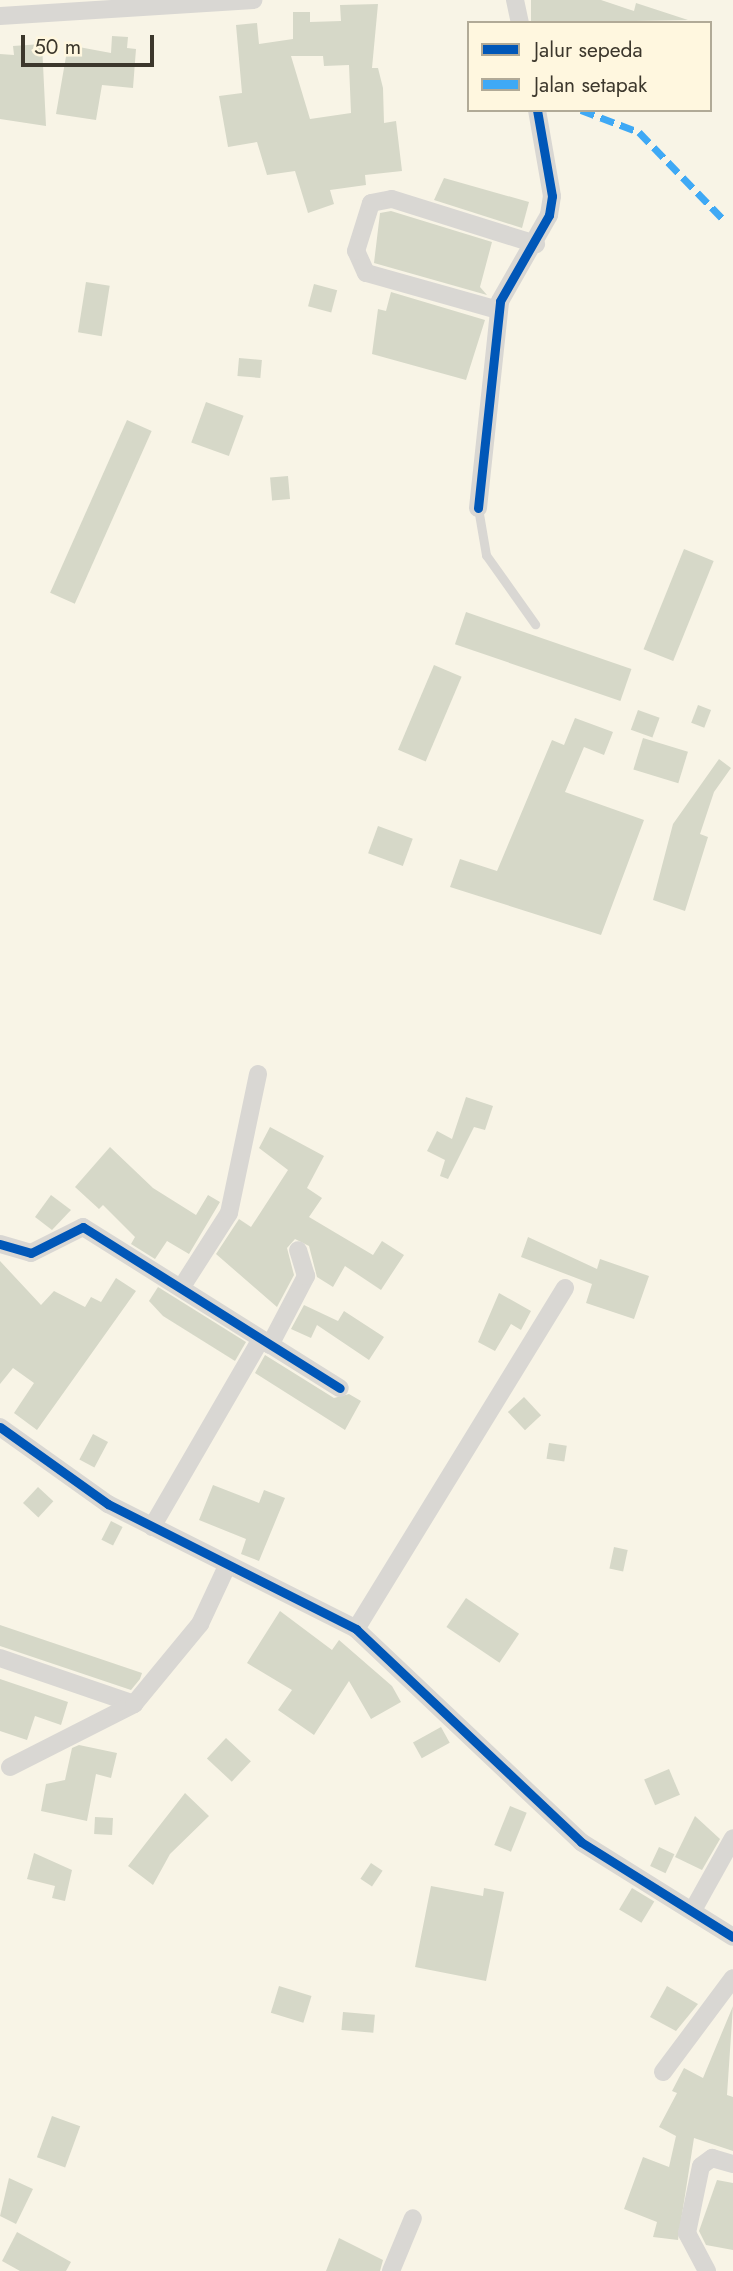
<!DOCTYPE html>
<html>
<head>
<meta charset="utf-8">
<style>
	body { margin:0 }
	#map { position:relative; width:733px; height:2271px; overflow:hidden; background:#f8f4e6; font-family:Jost,sans-serif }
	div>[style] { position:absolute }
	.building>* { inset:0; background:#d6d8c8; transform-origin:0 0 }
	.service>* { height:9px; margin:-4.5px; padding:0 4.5px; transform-origin:4.5px; border-radius:4.5px; background:#d9d7d3 }
	.minor>* { height:18px; margin:-9px; padding:0 9px; transform-origin:9px; border-radius:9px; background:#d9d7d3 }
	.quiet>* { height:7px; margin-top:-3.5px; transform-origin:0; background:repeating-linear-gradient(90deg,#3fa9f5 0 14px,transparent 0 21px) }
	.cycleway>* { height:9px; margin:-4.5px; padding:0 4.5px; transform-origin:4.5px; border-radius:4.5px; background:#0057b8 }
	span { translate:-50% -50%; white-space:nowrap; text-align:center; line-height:1.15; -webkit-text-stroke:7px #fff7df; paint-order:stroke }
	.legend { position:absolute; left:467px; top:21px; width:245px; height:91px; box-sizing:border-box; background:#fff7df; border:2px solid #b1aa97; margin:0; padding:9px 12px; list-style:none; font-size:21px; color:#3c372c }
	.legend li { display:flex; align-items:center; gap:14px; height:35px }
	.legend b { width:35px; border:2px solid #b1aa97 }
	.scale { position:absolute; left:21px; top:35px; width:133px; height:32px; box-sizing:border-box; border:4px solid #3c372c; border-top:0; padding-left:9px; font-size:21px; line-height:24px; white-space:nowrap; color:#3c372c; -webkit-text-stroke:5px #fff7df; paint-order:stroke }
</style>
</head>
<body>
<div id="map">
	<div class="building">
		<i style="clip-path:polygon(531px 0,601px 0,634px 11px,636px 3px,688px 20px,531px 23px)"></i>
		<i style="clip-path:polygon(evenodd,378px 4px,372px 68px,378px 68px,383px 88px,384px 123px,396px 121px,402px 171px,365px 175px,366px 185px,330px 190px,334px 204px,308px 213px,295px 171px,267px 175px,257px 142px,228px 147px,219px 96px,242px 93px,236px 25px,257px 23px,259px 44px,293px 39px,293px 12px,310px 12px,310px 22px,341px 21px,340px 5px,378px 4px,291px 56px,323px 56px,324px 66px,349px 65px,351px 113px,310px 119px,291px 56px)"></i>
		<i style="clip-path:polygon(112px 36px,128px 37px,127px 48px,136px 49px,133px 88px,102px 85px,96px 120px,56px 114px,68px 45px,111px 53px)"></i>
		<i style="clip-path:polygon(42px 44px,46px 126px,0 119px,0 54px,14px 55px,13px 46px)"></i>
		<i style="clip-path:polygon(444px 178px,529px 202px,522px 228px,434px 200px)"></i>
		<i style="clip-path:polygon(391px 211px,492px 242px,480px 287px,487px 295px,374px 263px,380px 213px)"></i>
		<i style="left:86px;top:282px;width:24px;height:51px;rotate:9deg"></i>
		<i style="left:314px;top:284px;width:24px;height:23px;rotate:15deg"></i>
		<i style="clip-path:polygon(391px 292px,485px 320px,466px 380px,372px 354px,378px 309px,386px 311px)"></i>
		<i style="left:239px;top:358px;width:23px;height:18px;rotate:5deg"></i>
		<i style="left:206px;top:402px;width:40px;height:43px;rotate:20deg"></i>
		<i style="left:127px;top:420px;width:27px;height:189px;rotate:24deg"></i>
		<i style="left:288px;top:476px;width:23px;height:18px;rotate:85deg"></i>
		<i style="left:684px;top:549px;width:32px;height:108px;rotate:22deg"></i>
		<i style="left:466px;top:612px;width:175px;height:34px;rotate:19deg"></i>
		<i style="left:434px;top:665px;width:30px;height:92px;rotate:23deg"></i>
		<i style="left:698px;top:705px;width:14px;height:19px;rotate:21deg"></i>
		<i style="left:638px;top:710px;width:23px;height:21px;rotate:20deg"></i>
		<i style="clip-path:polygon(575px 718px,613px 732px,604px 755px,584px 747px,565px 792px,644px 820px,601px 935px,450px 887px,460px 859px,497px 871px,552px 740px,564px 745px)"></i>
		<i style="left:643px;top:738px;width:47px;height:33px;rotate:17deg"></i>
		<i style="clip-path:polygon(719px 759px,731px 768px,714px 792px,700px 834px,708px 837px,685px 911px,653px 900px,673px 824px)"></i>
		<i style="left:378px;top:826px;width:37px;height:29px;rotate:20deg"></i>
		<i style="clip-path:polygon(466px 1097px,493px 1106px,485px 1130px,474px 1127px,448px 1179px,440px 1176px,445px 1160px,427px 1151px,437px 1131px,452px 1139px)"></i>
		<i style="clip-path:polygon(270px 1127px,324px 1156px,307px 1188px,322px 1198px,309px 1217px,373px 1255px,382px 1241px,404px 1255px,381px 1290px,345px 1266px,333px 1287px,317px 1277px,309px 1246px,295px 1239px,287px 1248px,294px 1275px,277px 1307px,216px 1254px,239px 1219px,251px 1227px,288px 1170px,259px 1148px)"></i>
		<i style="clip-path:polygon(110px 1147px,153px 1188px,196px 1215px,208px 1195px,220px 1202px,189px 1254px,167px 1241px,155px 1259px,131px 1244px,135px 1237px,103px 1205px,99px 1209px,75px 1187px)"></i>
		<i style="clip-path:polygon(51px 1195px,71px 1210px,52px 1230px,35px 1217px)"></i>
		<i style="clip-path:polygon(528px 1237px,597px 1269px,600px 1259px,649px 1276px,634px 1319px,586px 1303px,592px 1284px,521px 1257px)"></i>
		<i style="clip-path:polygon(0 1261px,41px 1305px,54px 1291px,85px 1307px,91px 1297px,101px 1302px,116px 1278px,136px 1291px,37px 1430px,14px 1413px,34px 1383px,13px 1368px,0 1384px)"></i>
		<i style="clip-path:polygon(158px 1287px,246px 1342px,235px 1361px,163px 1316px,149px 1301px)"></i>
		<i style="clip-path:polygon(499px 1293px,531px 1311px,521px 1330px,511px 1324px,495px 1351px,478px 1342px)"></i>
		<i style="clip-path:polygon(304px 1305px,338px 1321px,344px 1311px,384px 1337px,369px 1360px,317px 1325px,311px 1338px,291px 1329px)"></i>
		<i style="clip-path:polygon(265px 1355px,334px 1398px,349px 1394px,361px 1401px,345px 1430px,255px 1373px)"></i>
		<i style="left:524px;top:1397px;width:25px;height:22px;rotate:47deg"></i>
		<i style="left:93px;top:1434px;width:17px;height:29px;rotate:28deg"></i>
		<i style="left:549px;top:1443px;width:18px;height:16px;rotate:9deg"></i>
		<i style="clip-path:polygon(213px 1485px,259px 1503px,264px 1490px,285px 1498px,259px 1561px,241px 1554px,246px 1539px,199px 1520px)"></i>
		<i style="left:38px;top:1487px;width:21px;height:22px;rotate:43deg"></i>
		<i style="left:111px;top:1521px;width:13px;height:21px;rotate:27deg"></i>
		<i style="left:614px;top:1547px;width:14px;height:22px;rotate:12deg"></i>
		<i style="left:466px;top:1598px;width:64px;height:35px;rotate:34deg"></i>
		<i style="clip-path:polygon(280px 1611px,332px 1650px,339px 1640px,392px 1686px,401px 1702px,371px 1719px,349px 1681px,314px 1735px,278px 1710px,292px 1690px,247px 1663px)"></i>
		<i style="clip-path:polygon(0 1625px,142px 1673px,140px 1679px,131px 1690px,0 1646px)"></i>
		<i style="clip-path:polygon(0 1679px,68px 1702px,61px 1725px,35px 1716px,27px 1740px,0 1731px)"></i>
		<i style="left:441px;top:1727px;width:18px;height:32px;rotate:61deg"></i>
		<i style="left:226px;top:1738px;width:34px;height:28px;rotate:43deg"></i>
		<i style="clip-path:polygon(79px 1745px,117px 1753px,111px 1778px,96px 1774px,87px 1821px,41px 1811px,46px 1784px,65px 1780px,72px 1748px)"></i>
		<i style="left:669px;top:1769px;width:28px;height:27px;rotate:67deg"></i>
		<i style="clip-path:polygon(185px 1793px,209px 1816px,170px 1854px,153px 1885px,128px 1866px)"></i>
		<i style="left:510px;top:1806px;width:18px;height:42px;rotate:22deg"></i>
		<i style="clip-path:polygon(695px 1816px,720px 1839px,702px 1870px,675px 1857px)"></i>
		<i style="left:95px;top:1817px;width:18px;height:17px;rotate:3deg"></i>
		<i style="left:659px;top:1847px;width:17px;height:21px;rotate:25deg"></i>
		<i style="clip-path:polygon(34px 1853px,72px 1870px,65px 1901px,52px 1898px,55px 1886px,27px 1879px)"></i>
		<i style="left:371px;top:1863px;width:14px;height:19px;rotate:34deg"></i>
		<i style="clip-path:polygon(431px 1886px,483px 1896px,484px 1888px,504px 1892px,486px 1981px,415px 1967px)"></i>
		<i style="left:632px;top:1888px;width:26px;height:25px;rotate:31deg"></i>
		<i style="left:279px;top:1986px;width:34px;height:28px;rotate:17deg"></i>
		<i style="clip-path:polygon(667px 1986px,698px 2004px,676px 2031px,650px 2017px)"></i>
		<i style="clip-path:polygon(733px 2006px,727px 2095px,733px 2097px,733px 2151px,694px 2138px,678px 2240px,653px 2237px,657px 2222px,624px 2209px,643px 2157px,669px 2167px,676px 2136px,659px 2127px,677px 2093px,672px 2091px,684px 2068px,703px 2078px)"></i>
		<i style="left:343px;top:2012px;width:32px;height:18px;rotate:5deg"></i>
		<i style="left:52px;top:2116px;width:30px;height:44px;rotate:20deg"></i>
		<i style="clip-path:polygon(9px 2178px,33px 2189px,16px 2224px,0 2216px)"></i>
		<i style="clip-path:polygon(717px 2180px,733px 2183px,733px 2250px,706px 2245px,699px 2231px)"></i>
		<i style="clip-path:polygon(17px 2232px,71px 2262px,66px 2271px,20px 2271px,2px 2261px)"></i>
		<i style="clip-path:polygon(339px 2238px,383px 2260px,380px 2271px,326px 2271px)"></i>
	</div>
	<div class="service">
		<i style="left:478px;top:508px;width:48px;rotate:80.3deg"></i>
		<i style="left:486px;top:555px;width:85px;rotate:54.6deg"></i>
	</div>
	<div class="minor">
		<i style="left:515px;top:0;width:24px;rotate:78deg"></i>
		<i style="left:0;top:16px;width:254px;rotate:-3.6deg"></i>
		<i style="left:498px;top:310px;width:137px;rotate:-164.3deg"></i>
		<i style="left:366px;top:273px;width:24px;rotate:-114deg"></i>
		<i style="left:356px;top:251px;width:50px;rotate:-72.6deg"></i>
		<i style="left:371px;top:203px;width:21px;rotate:-11deg"></i>
		<i style="left:392px;top:199px;width:151px;rotate:17.4deg"></i>
		<i style="left:478px;top:508px;width:208px;rotate:-83.9deg"></i>
		<i style="left:500px;top:301px;width:99px;rotate:-60.3deg"></i>
		<i style="left:549px;top:215px;width:19px;rotate:-81deg"></i>
		<i style="left:552px;top:196px;width:87px;rotate:-99.9deg"></i>
		<i style="left:0;top:1244px;width:32px;rotate:16deg"></i>
		<i style="left:31px;top:1253px;width:58px;rotate:-26.6deg"></i>
		<i style="left:83px;top:1227px;width:303px;rotate:32.1deg"></i>
		<i style="left:183px;top:1285px;width:85px;rotate:-57.4deg"></i>
		<i style="left:229px;top:1213px;width:142px;rotate:-78.2deg"></i>
		<i style="left:270px;top:1345px;width:78px;rotate:-62.4deg"></i>
		<i style="left:306px;top:1276px;width:27px;rotate:-107deg"></i>
		<i style="left:0;top:1427px;width:133px;rotate:35.5deg"></i>
		<i style="left:108px;top:1504px;width:278px;rotate:26.7deg"></i>
		<i style="left:356px;top:1629px;width:310px;rotate:43.4deg"></i>
		<i style="left:581px;top:1842px;width:179px;rotate:32deg"></i>
		<i style="left:152px;top:1527px;width:217px;rotate:-59.9deg"></i>
		<i style="left:356px;top:1629px;width:400px;rotate:-58.5deg"></i>
		<i style="left:0;top:1658px;width:142px;rotate:18.9deg"></i>
		<i style="left:10px;top:1767px;width:139px;rotate:-26.9deg"></i>
		<i style="left:134px;top:1704px;width:104px;rotate:-50.5deg"></i>
		<i style="left:200px;top:1624px;width:64px;rotate:-65deg"></i>
		<i style="left:693px;top:1910px;width:82px;rotate:-60.9deg"></i>
		<i style="left:663px;top:2072px;width:117px;rotate:-53.3deg"></i>
		<i style="left:391px;top:2271px;width:57px;rotate:-67.5deg"></i>
		<i style="left:707px;top:2271px;width:43px;rotate:-117.8deg"></i>
		<i style="left:687px;top:2233px;width:68px;rotate:-78.2deg"></i>
		<i style="left:701px;top:2166px;width:14px;rotate:-36deg"></i>
		<i style="left:712px;top:2158px;width:22px;rotate:16deg"></i>
	</div>
	<div class="quiet">
		<i style="left:581px;top:110px;width:62px;rotate:20.8deg"></i>
		<i style="left:639px;top:132px;width:124px;rotate:46deg"></i>
	</div>
	<div class="cycleway">
		<i style="left:478px;top:508px;width:208px;rotate:-83.9deg"></i>
		<i style="left:500px;top:301px;width:99px;rotate:-60.3deg"></i>
		<i style="left:549px;top:215px;width:19px;rotate:-81deg"></i>
		<i style="left:552px;top:196px;width:87px;rotate:-99.9deg"></i>
		<i style="left:0;top:1244px;width:32px;rotate:16deg"></i>
		<i style="left:31px;top:1253px;width:58px;rotate:-26.6deg"></i>
		<i style="left:83px;top:1227px;width:303px;rotate:32.1deg"></i>
		<i style="left:0;top:1427px;width:133px;rotate:35.5deg"></i>
		<i style="left:108px;top:1504px;width:278px;rotate:26.7deg"></i>
		<i style="left:356px;top:1629px;width:310px;rotate:43.4deg"></i>
		<i style="left:581px;top:1842px;width:179px;rotate:32deg"></i>
	</div>
	<ul class="legend">
	<li><b style="height:9px;background:#0057b8"></b>Jalur sepeda</li>
	<li><b style="height:9px;background:#3fa9f5"></b>Jalan setapak</li>
	</ul>
	<div class="scale">50 m</div>
</div>
</body>
</html>
